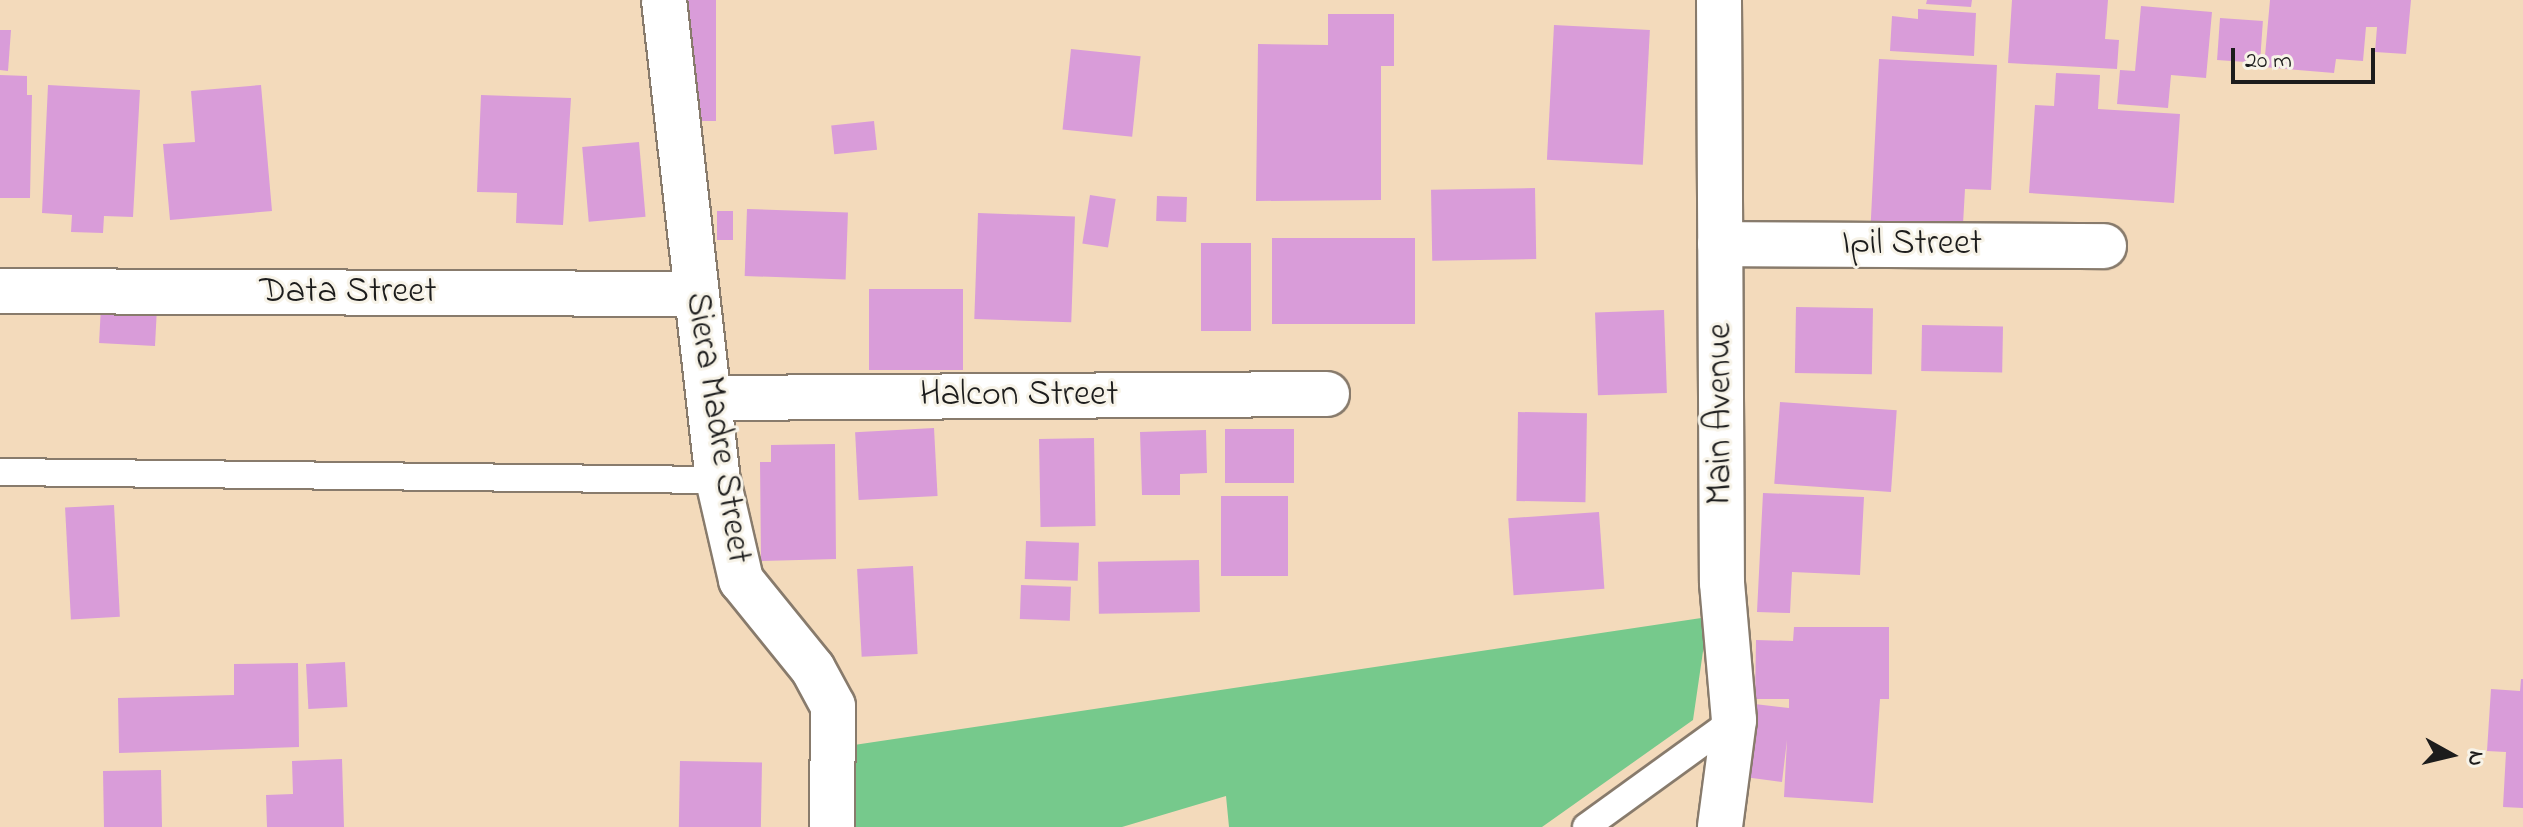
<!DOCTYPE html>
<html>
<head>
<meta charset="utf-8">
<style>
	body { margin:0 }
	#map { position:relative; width:2523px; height:827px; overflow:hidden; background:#f3dabb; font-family:"Indie Flower",sans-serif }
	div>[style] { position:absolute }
	.green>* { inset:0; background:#76c98c }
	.building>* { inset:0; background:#d99cd9; transform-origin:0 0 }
	.roads { filter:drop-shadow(2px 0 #887b6c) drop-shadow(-2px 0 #887b6c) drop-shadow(0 2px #887b6c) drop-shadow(0 -2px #887b6c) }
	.lane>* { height:26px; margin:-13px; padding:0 13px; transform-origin:13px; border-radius:13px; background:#fff }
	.street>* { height:44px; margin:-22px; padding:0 22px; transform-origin:22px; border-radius:22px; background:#fff }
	span { translate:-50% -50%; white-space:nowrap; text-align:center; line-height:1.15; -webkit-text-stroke:6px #f7f3e8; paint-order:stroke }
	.street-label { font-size:36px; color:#1c1c1c }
	.north { position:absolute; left:2411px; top:715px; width:80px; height:80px; -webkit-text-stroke:6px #f7f3e8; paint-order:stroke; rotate:98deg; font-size:22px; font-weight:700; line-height:32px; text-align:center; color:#1c1c1c }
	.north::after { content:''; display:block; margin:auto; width:28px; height:36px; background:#1c1c1c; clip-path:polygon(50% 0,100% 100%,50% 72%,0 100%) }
	.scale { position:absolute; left:2231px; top:48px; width:144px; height:36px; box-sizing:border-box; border:4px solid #1c1c1c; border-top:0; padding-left:10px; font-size:24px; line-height:28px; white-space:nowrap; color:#1c1c1c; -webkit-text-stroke:6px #f7f3e8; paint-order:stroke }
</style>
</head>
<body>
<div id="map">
	<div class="green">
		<i style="clip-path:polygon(1708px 617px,1693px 720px,1542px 827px,1229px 827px,1226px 796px,1122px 827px,852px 827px,854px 745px)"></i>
	</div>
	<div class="building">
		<i style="left:678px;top:0;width:38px;height:121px"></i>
		<i style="clip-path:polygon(1927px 0,1972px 0,1971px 7px,1926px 4px)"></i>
		<i style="clip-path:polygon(2012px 0,2108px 0,2105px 39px,2119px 40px,2117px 69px,2008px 63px)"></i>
		<i style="clip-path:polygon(2270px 0,2411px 0,2406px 54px,2375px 52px,2377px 27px,2366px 27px,2363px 61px,2336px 59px,2334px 73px,2264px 67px)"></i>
		<i style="clip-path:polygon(2141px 6px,2212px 12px,2206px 78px,2171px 75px,2168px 108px,2117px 104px,2120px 70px,2135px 71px)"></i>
		<i style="clip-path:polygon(1918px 9px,1976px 13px,1974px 56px,1890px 51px,1892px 16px,1918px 19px)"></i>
		<i style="clip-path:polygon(1328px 14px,1394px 14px,1394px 66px,1381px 66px,1381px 200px,1256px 201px,1258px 44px,1328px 45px)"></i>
		<i style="left:2220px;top:18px;width:43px;height:42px;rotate:4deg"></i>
		<i style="left:1554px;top:25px;width:96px;height:135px;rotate:3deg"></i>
		<i style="clip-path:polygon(0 30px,11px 30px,8px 71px,0 70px)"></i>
		<i style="left:1071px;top:49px;width:70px;height:81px;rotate:6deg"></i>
		<i style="clip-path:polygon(1879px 59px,1997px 65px,1991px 190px,1965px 189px,1962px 242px,1870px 237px)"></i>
		<i style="clip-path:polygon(2056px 73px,2100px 75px,2098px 109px,2180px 114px,2174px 203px,2029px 193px,2035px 105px,2054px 106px)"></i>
		<i style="clip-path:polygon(0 75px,27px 76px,27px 95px,32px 95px,30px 198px,0 198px)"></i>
		<i style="clip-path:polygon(48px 85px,140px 90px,133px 217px,104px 216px,103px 233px,71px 232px,72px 215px,42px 213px)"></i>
		<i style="clip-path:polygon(261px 85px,272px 211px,170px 220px,163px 144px,195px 142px,191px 91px)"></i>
		<i style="clip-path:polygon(481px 95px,571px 98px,563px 225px,516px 223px,517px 193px,477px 192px)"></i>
		<i style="left:874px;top:121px;width:29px;height:43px;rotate:84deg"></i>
		<i style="left:639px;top:142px;width:75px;height:57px;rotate:85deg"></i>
		<i style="left:1535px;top:188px;width:71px;height:104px;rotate:89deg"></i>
		<i style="left:1090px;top:195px;width:26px;height:49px;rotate:9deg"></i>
		<i style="left:1157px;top:196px;width:30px;height:25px;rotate:2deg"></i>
		<i style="left:747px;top:209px;width:101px;height:67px;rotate:2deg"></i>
		<i style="left:717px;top:211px;width:16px;height:29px"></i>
		<i style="left:978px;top:213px;width:97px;height:106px;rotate:2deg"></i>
		<i style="left:1415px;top:238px;width:86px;height:143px;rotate:90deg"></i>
		<i style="left:1201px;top:243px;width:50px;height:88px"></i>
		<i style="left:869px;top:289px;width:94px;height:81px"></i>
		<i style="left:101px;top:306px;width:56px;height:37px;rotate:3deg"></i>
		<i style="left:1796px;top:307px;width:77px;height:66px;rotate:1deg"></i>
		<i style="left:1664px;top:310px;width:83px;height:69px;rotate:88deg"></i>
		<i style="left:1922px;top:325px;width:81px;height:46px;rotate:1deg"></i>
		<i style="left:1780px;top:402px;width:117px;height:82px;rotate:4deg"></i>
		<i style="left:1518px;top:412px;width:69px;height:89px;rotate:1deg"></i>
		<i style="left:934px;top:428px;width:68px;height:79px;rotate:87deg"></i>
		<i style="left:1225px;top:429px;width:69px;height:54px"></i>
		<i style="clip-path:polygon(1206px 430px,1207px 473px,1180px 474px,1180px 495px,1142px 495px,1140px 432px)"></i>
		<i style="left:1094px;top:438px;width:88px;height:55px;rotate:89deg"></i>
		<i style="clip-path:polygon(835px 444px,836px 559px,761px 561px,760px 462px,771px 462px,771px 445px)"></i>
		<i style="clip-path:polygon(1763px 493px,1864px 497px,1860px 575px,1792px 572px,1790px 613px,1757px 612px)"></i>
		<i style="left:1221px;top:496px;width:67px;height:80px"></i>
		<i style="left:114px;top:505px;width:112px;height:49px;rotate:87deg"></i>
		<i style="left:1599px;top:512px;width:77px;height:91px;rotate:86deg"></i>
		<i style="left:1026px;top:541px;width:53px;height:38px;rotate:2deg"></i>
		<i style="left:1199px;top:560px;width:52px;height:101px;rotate:89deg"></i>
		<i style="left:913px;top:566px;width:88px;height:56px;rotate:87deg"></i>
		<i style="left:1021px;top:585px;width:50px;height:34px;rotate:2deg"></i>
		<i style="clip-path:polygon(1794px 627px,1889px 627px,1889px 699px,1880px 699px,1873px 803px,1784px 797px,1787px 740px,1782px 782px,1737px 776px,1746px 703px,1789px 708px,1789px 699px,1755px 699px,1756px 640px,1793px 641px)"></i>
		<i style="left:345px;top:662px;width:45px;height:39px;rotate:87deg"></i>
		<i style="clip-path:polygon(298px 663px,299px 747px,119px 753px,118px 698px,234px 695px,234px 664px)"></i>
		<i style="clip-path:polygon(2521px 679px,2523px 679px,2523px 808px,2503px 807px,2506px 752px,2487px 751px,2491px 689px,2520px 691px)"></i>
		<i style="clip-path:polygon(342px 759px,344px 827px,267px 827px,266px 795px,293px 794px,292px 761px)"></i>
		<i style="left:680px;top:761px;width:82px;height:66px;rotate:1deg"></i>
		<i style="left:161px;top:770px;width:57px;height:58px;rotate:89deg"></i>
	</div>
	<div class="roads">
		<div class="lane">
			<i style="left:0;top:472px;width:718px;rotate:0.64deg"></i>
			<i style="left:1586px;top:827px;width:183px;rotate:-35.9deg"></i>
		</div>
		<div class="street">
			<i style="left:664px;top:0;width:483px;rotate:83.6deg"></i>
			<i style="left:718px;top:480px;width:103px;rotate:77deg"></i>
			<i style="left:741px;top:580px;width:114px;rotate:51deg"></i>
			<i style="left:813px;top:669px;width:42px;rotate:61.6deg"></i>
			<i style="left:833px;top:706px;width:121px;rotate:90.5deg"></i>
			<i style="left:1719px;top:0;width:583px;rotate:89.71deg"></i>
			<i style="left:1722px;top:583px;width:138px;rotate:85deg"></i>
			<i style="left:1734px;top:720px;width:108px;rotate:97.5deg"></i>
			<i style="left:1720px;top:244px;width:384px;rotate:0.3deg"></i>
			<i style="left:0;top:291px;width:695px;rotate:0.25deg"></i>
			<i style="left:711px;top:398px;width:616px;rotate:-0.37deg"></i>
		</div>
	</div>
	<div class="street-label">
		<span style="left:1912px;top:245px">Ipil Street</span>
		<span style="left:348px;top:293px">Data Street</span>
		<span style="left:1019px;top:396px">Halcon Street</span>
		<span style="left:1721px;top:414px;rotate:-90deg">Main Avenue</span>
		<span style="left:717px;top:428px;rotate:81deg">Siera Madre Street</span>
	</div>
	<div class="north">N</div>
	<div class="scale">20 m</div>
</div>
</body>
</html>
